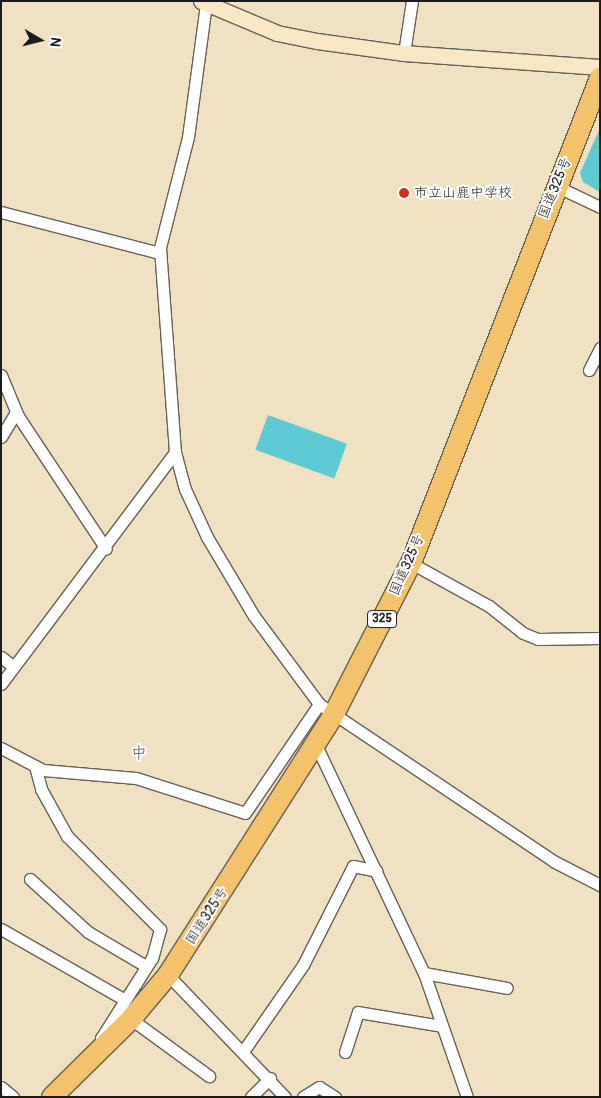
<!DOCTYPE html>
<html>
<head>
<meta charset="utf-8">
<style>
	body { margin:0 }
	#map { position:relative; width:601px; height:1098px; overflow:hidden; background:#efe1c2; font-family:Pangolin,"Klee One",sans-serif }
	div>[style] { position:absolute }
	.water>* { inset:0; background:#5dcad4; transform-origin:0 0 }
	.roads { filter:drop-shadow(1px 0 #666156) drop-shadow(-1px 0 #666156) drop-shadow(0 1px #666156) drop-shadow(0 -1px #666156) }
	.street>* { height:11px; margin:-5.5px; padding:0 5.5px; transform-origin:5.5px; border-radius:5.5px; background:#fff }
	.secondary>* { height:15px; margin:-7.5px; padding:0 7.5px; transform-origin:7.5px; border-radius:7.5px; background:#fae7c3 }
	.highway>* { height:20px; margin:-10px; padding:0 10px; transform-origin:10px; border-radius:10px; background:#f2c36a }
	.dots>* { width:14px; height:14px; translate:-50% -50%; box-sizing:border-box; border:2px solid #fff; border-radius:50% }
	span { translate:-50% -50%; white-space:nowrap; text-align:center; line-height:1.15; -webkit-text-stroke:4px #fff; paint-order:stroke }
	.shield-label span { padding:1px 4px; background:#fff; border:1px solid; border-radius:4px; -webkit-text-stroke-width:0 }
	.shield-label { font-size:12px; color:#1c1c1c; font-weight:700 }
	.street-label { font-size:14px; color:#1c1c1c }
	.poi-label { font-size:14px; color:#1c1c1c }
	.left { translate:0 -50%; text-align:left }
	.quarter-label { font-size:16px; color:#544c64 }
	.frame { position:absolute; inset:0; border:2px solid #1c1c1c; pointer-events:none }
	.north { position:absolute; left:15px; top:15px; width:50px; height:50px; -webkit-text-stroke:4px #fff; paint-order:stroke; rotate:98deg; font-size:14px; font-weight:700; line-height:20px; text-align:center; color:#1c1c1c }
	.north::after { content:''; display:block; margin:auto; width:18px; height:22px; background:#1c1c1c; clip-path:polygon(50% 0,100% 100%,50% 72%,0 100%) }
</style>
</head>
<body>
<div id="map">
	<div class="water">
		<i style="clip-path:polygon(600px 128px,600px 192px,583px 182px,580px 173px)"></i>
		<i style="left:268px;top:415px;width:84px;height:37px;rotate:20deg"></i>
	</div>
	<div class="roads">
		<div class="street">
			<i style="left:206px;top:4px;width:134px;rotate:97.7deg"></i>
			<i style="left:188px;top:137px;width:114px;rotate:104.2deg"></i>
			<i style="left:160px;top:248px;width:205px;rotate:85.8deg"></i>
			<i style="left:175px;top:452px;width:38px;rotate:75deg"></i>
			<i style="left:185px;top:489px;width:53px;rotate:65.4deg"></i>
			<i style="left:207px;top:537px;width:92px;rotate:59.3deg"></i>
			<i style="left:254px;top:616px;width:109px;rotate:53.5deg"></i>
			<i style="left:319px;top:704px;width:284px;rotate:33.8deg"></i>
			<i style="left:555px;top:862px;width:51px;rotate:27.1deg"></i>
			<i style="left:404px;top:53px;width:53px;rotate:-81.3deg"></i>
			<i style="left:556px;top:186px;width:49px;rotate:25.5deg"></i>
			<i style="left:1px;top:212px;width:164px;rotate:14.5deg"></i>
			<i style="left:589px;top:370px;width:25px;rotate:-63deg"></i>
			<i style="left:1px;top:375px;width:44px;rotate:67.5deg"></i>
			<i style="left:18px;top:416px;width:159px;rotate:56.5deg"></i>
			<i style="left:1px;top:437px;width:29px;rotate:-59deg"></i>
			<i style="left:411px;top:563px;width:89px;rotate:28.9deg"></i>
			<i style="left:489px;top:606px;width:43px;rotate:38.5deg"></i>
			<i style="left:523px;top:633px;width:16px;rotate:22deg"></i>
			<i style="left:538px;top:639px;width:62px;rotate:-0.9deg"></i>
			<i style="left:1px;top:657px;width:15px;rotate:37deg"></i>
			<i style="left:1px;top:684px;width:290px;rotate:-53.1deg"></i>
			<i style="left:316px;top:745px;width:252px;rotate:64.7deg"></i>
			<i style="left:424px;top:973px;width:131px;rotate:70.9deg"></i>
			<i style="left:1px;top:748px;width:47px;rotate:27.6deg"></i>
			<i style="left:43px;top:770px;width:93px;rotate:4.9deg"></i>
			<i style="left:136px;top:778px;width:114px;rotate:17.8deg"></i>
			<i style="left:245px;top:813px;width:132px;rotate:-55.8deg"></i>
			<i style="left:35px;top:766px;width:24px;rotate:75deg"></i>
			<i style="left:41px;top:789px;width:54px;rotate:61deg"></i>
			<i style="left:67px;top:836px;width:132px;rotate:45deg"></i>
			<i style="left:160px;top:929px;width:30px;rotate:105deg"></i>
			<i style="left:152px;top:958px;width:95px;rotate:122.5deg"></i>
			<i style="left:101px;top:1038px;width:8px;rotate:67deg"></i>
			<i style="left:30px;top:879px;width:79px;rotate:42.4deg"></i>
			<i style="left:88px;top:932px;width:67px;rotate:30.4deg"></i>
			<i style="left:1px;top:929px;width:141px;rotate:29.8deg"></i>
			<i style="left:424px;top:973px;width:84px;rotate:10.2deg"></i>
			<i style="left:168px;top:975px;width:169px;rotate:46.2deg"></i>
			<i style="left:131px;top:1019px;width:97px;rotate:36.2deg"></i>
			<i style="left:244px;top:1050px;width:103px;rotate:-55.2deg"></i>
			<i style="left:303px;top:965px;width:111px;rotate:-63.2deg"></i>
			<i style="left:353px;top:866px;width:24px;rotate:12deg"></i>
			<i style="left:345px;top:1052px;width:42px;rotate:-72deg"></i>
			<i style="left:358px;top:1012px;width:85px;rotate:9.5deg"></i>
			<i style="left:1px;top:1087px;width:16px;rotate:40deg"></i>
			<i style="left:251px;top:1097px;width:27px;rotate:-45deg"></i>
			<i style="left:303px;top:1097px;width:19px;rotate:-32deg"></i>
			<i style="left:319px;top:1087px;width:19px;rotate:32deg"></i>
		</div>
		<div class="secondary">
			<i style="left:201px;top:1px;width:82px;rotate:22.8deg"></i>
			<i style="left:277px;top:33px;width:41px;rotate:11.3deg"></i>
			<i style="left:317px;top:41px;width:88px;rotate:7.9deg"></i>
			<i style="left:404px;top:53px;width:196px;rotate:4.1deg"></i>
		</div>
		<div class="highway">
			<i style="left:52px;top:1097px;width:111px;rotate:-44.6deg"></i>
			<i style="left:131px;top:1019px;width:57px;rotate:-49.9deg"></i>
			<i style="left:168px;top:975px;width:307px;rotate:-57.5deg"></i>
			<i style="left:333px;top:716px;width:172px;rotate:-63deg"></i>
			<i style="left:411px;top:563px;width:521px;rotate:-68.71deg"></i>
		</div>
	</div>
	<div class="dots">
		<i style="left:404px;top:193px;background:#c8321e"></i>
	</div>
	<div class="shield-label">
		<span style="left:382px;top:619px">325</span>
	</div>
	<div class="street-label">
		<span style="left:555px;top:188px;rotate:-68deg">国道325号</span>
		<span style="left:407px;top:565px;rotate:-66deg">国道325号</span>
		<span style="left:207px;top:916px;rotate:-57deg">国道325号</span>
	</div>
	<div class="poi-label">
		<span class="left" style="left:414px;top:193px">市立山鹿中学校</span>
	</div>
	<div class="quarter-label">
		<span style="left:139px;top:753px">中</span>
	</div>
	<div class="frame"></div>
	<div class="north">N</div>
</div>
</body>
</html>
